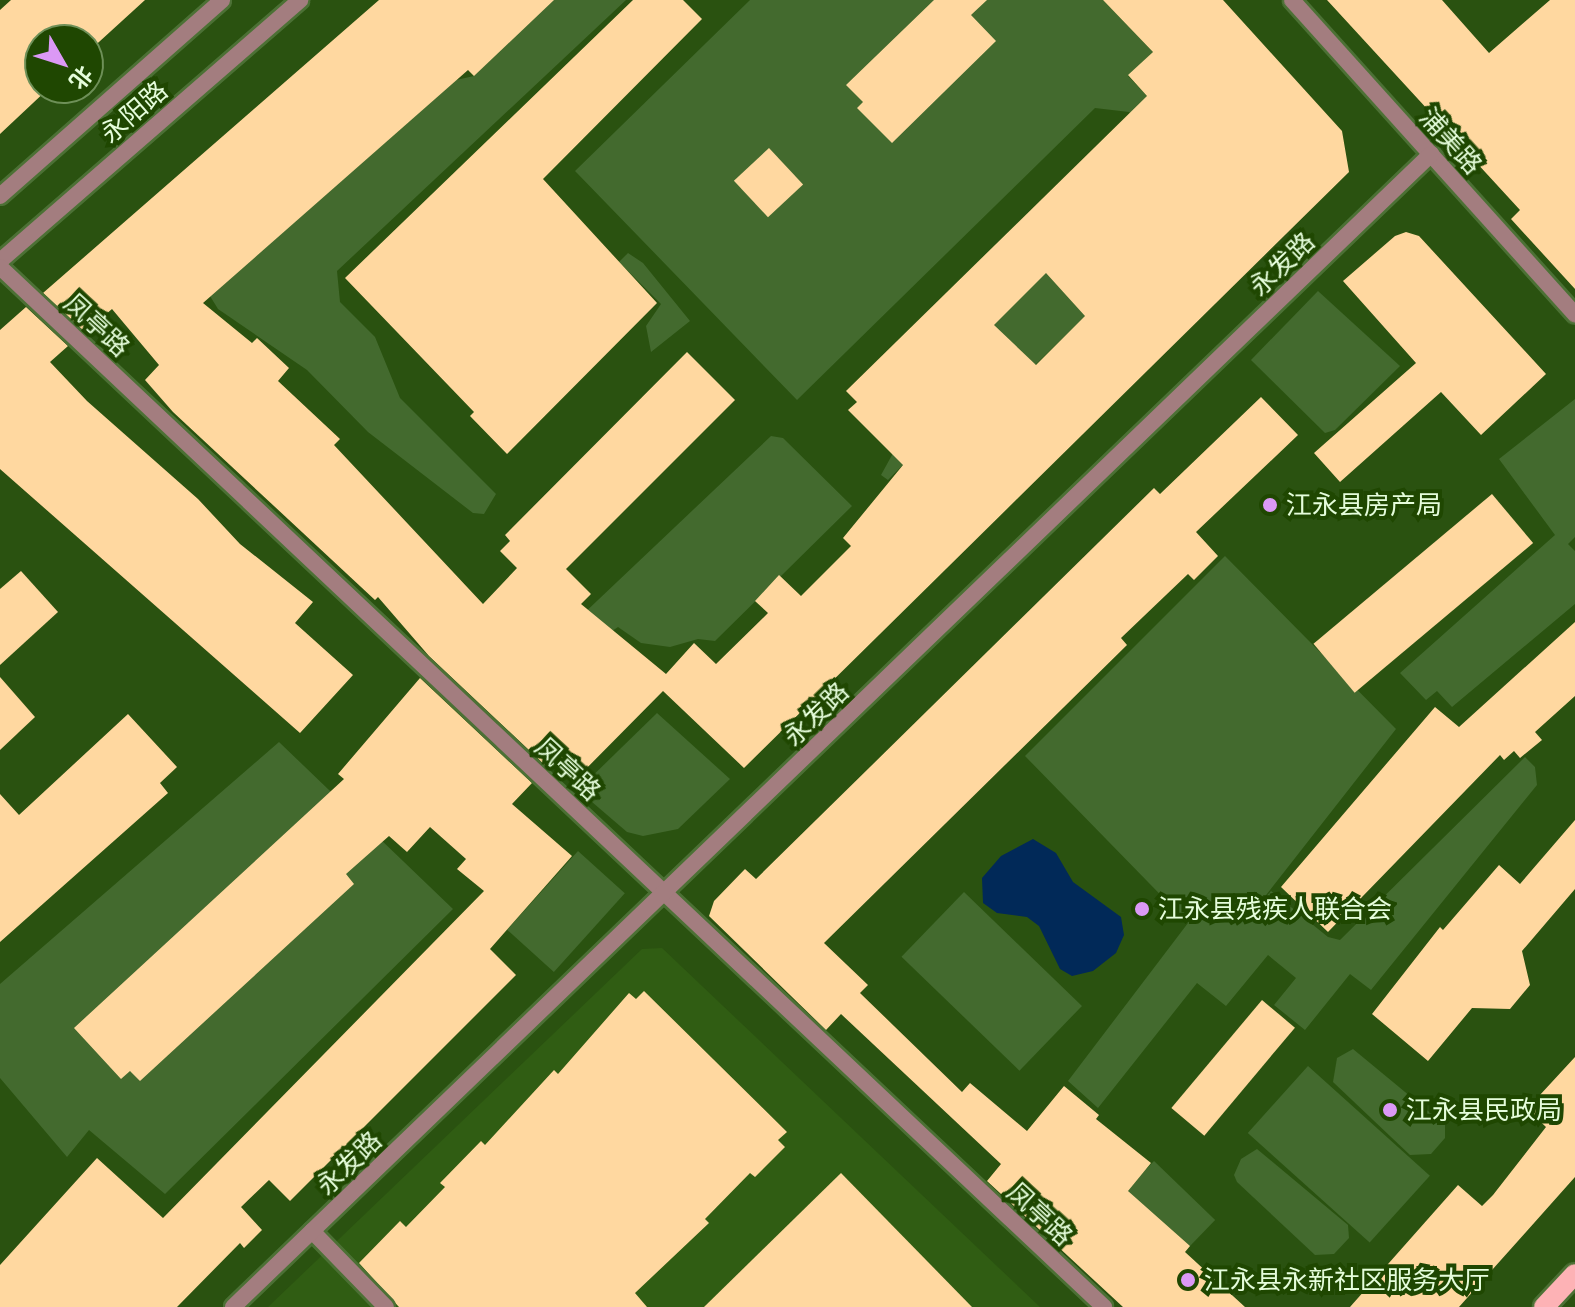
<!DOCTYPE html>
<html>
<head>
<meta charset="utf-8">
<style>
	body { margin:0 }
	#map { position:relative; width:1575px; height:1307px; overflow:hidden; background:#2a5210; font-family:Manrope,"Noto Sans SC",sans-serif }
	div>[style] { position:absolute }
	.built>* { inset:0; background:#305d13 }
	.green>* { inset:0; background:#436a2e; transform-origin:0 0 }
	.water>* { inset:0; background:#012958 }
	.building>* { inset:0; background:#ffd8a0; transform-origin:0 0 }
	.roads { filter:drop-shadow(2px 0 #4c7135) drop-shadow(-2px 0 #4c7135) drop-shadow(0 2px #4c7135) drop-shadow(0 -2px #4c7135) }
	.street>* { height:16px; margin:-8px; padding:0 8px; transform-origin:8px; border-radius:8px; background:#a37d7f }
	.primary>* { height:20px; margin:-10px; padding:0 10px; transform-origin:10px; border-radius:10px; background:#fdb2b5 }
	.dots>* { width:22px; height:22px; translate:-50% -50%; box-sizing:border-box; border:4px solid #1f4701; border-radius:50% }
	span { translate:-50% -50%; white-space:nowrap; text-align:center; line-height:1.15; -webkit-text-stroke:8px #1f4701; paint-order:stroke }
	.street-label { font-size:26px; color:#e5fddb }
	.poi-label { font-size:26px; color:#e5fddb }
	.left { translate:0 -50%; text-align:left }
	.north { position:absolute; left:24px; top:24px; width:80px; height:80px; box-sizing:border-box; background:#1f4701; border:2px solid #6e9058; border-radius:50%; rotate:129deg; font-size:22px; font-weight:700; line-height:32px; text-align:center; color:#e5fddb }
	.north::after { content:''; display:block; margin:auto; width:28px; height:36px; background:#db99f5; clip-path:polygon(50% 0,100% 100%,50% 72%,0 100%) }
</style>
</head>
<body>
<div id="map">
	<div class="built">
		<i style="clip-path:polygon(662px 948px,1040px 1307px,268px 1307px,642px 949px)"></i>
	</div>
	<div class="green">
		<i style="clip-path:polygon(551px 0,626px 0,337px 271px,340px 302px,375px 337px,400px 398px,496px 494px,484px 514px,473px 513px,368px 432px,307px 370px,218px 309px,210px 296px,456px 80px,474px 76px)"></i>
		<i style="clip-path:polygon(750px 0,1103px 0,1153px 52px,1128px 76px,1152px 101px,1156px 97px,1206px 153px,1215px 146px,1225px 157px,1072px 301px,1080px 310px,1211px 186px,1214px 191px,993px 406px,989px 402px,1030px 360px,1015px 345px,973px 387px,965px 379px,933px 412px,944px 423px,888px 480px,881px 475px,892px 455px,895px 421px,1168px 152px,1129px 112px,1095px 108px,797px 400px,575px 171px)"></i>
		<i style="clip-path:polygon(628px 253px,643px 263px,690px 321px,651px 352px,646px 326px,661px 304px,619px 262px)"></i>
		<i style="clip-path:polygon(1318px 291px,1400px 366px,1335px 430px,1325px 433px,1251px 360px)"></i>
		<i style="clip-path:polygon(1575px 399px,1575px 537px,1568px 544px,1575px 551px,1575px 604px,1452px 707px,1437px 691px,1426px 700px,1400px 673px,1555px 535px,1499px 459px)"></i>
		<i style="clip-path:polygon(771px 436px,783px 438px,852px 506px,715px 641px,698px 639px,670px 647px,641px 643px,618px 627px,602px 638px,579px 618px)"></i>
		<i style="clip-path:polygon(1225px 556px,1396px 729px,1252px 913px,1271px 891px,1328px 937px,1340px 940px,1525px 757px,1535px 767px,1537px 785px,1371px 990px,1350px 974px,1305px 1030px,1274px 1005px,1296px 978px,1268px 955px,1226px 1006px,1197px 983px,1098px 1108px,1068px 1081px,1188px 923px,1025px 756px)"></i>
		<i style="clip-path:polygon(657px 713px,730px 779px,678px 829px,643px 836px,627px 832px,578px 790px)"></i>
		<i style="clip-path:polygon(279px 742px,453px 909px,165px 1194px,89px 1130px,67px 1157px,0 1078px,0 984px)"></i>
		<i style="left:578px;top:851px;width:63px;height:106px;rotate:42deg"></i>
		<i style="left:964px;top:892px;width:164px;height:90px;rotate:44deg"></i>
		<i style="clip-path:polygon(1353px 1049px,1445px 1125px,1445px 1138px,1431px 1154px,1410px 1155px,1333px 1082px,1337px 1058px)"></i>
		<i style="left:1308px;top:1066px;width:164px;height:90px;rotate:42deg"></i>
		<i style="clip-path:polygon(1257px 1149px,1348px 1225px,1349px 1238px,1334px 1254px,1315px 1255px,1237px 1182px,1234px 1175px,1241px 1159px)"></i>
		<i style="left:1154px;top:1161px;width:85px;height:40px;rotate:44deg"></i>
	</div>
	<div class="water">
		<i style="clip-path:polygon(1033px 839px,1056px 853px,1073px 882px,1121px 917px,1124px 935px,1116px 953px,1093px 971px,1072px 976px,1060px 969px,1039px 926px,1027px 917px,997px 913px,983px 903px,982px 878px,1001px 856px)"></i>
	</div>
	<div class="building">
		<i style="clip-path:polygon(11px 0,145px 0,88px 52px,88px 40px,40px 40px,40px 88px,49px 88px,0 134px,0 10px)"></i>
		<i style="clip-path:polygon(evenodd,379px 0,554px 0,474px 76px,468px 70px,203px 303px,252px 343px,257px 338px,289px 368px,278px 381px,340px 439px,334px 445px,483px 604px,517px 568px,500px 551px,510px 541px,505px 535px,687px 352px,735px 400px,566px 569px,591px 594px,581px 604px,666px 674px,694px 643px,716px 664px,768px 613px,755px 601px,779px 575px,801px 596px,851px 546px,843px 538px,903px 465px,848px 410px,857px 402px,846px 391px,1147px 96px,1128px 75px,1153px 52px,1103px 0,1223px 0,1342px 131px,1349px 172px,744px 768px,663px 691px,572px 783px,552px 764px,548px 768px,429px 656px,378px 597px,375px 600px,173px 412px,145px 380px,159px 365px,112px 309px,85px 332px,43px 293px,379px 0,1046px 273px,1085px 316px,1036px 365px,994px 325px,1046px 273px)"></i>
		<i style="clip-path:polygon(633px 0,683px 0,702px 19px,543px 179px,657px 303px,507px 454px,470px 416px,474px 412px,345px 278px)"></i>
		<i style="clip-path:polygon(934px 0,987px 0,971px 15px,996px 41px,892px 143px,857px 108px,863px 102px,846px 85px)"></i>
		<i style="clip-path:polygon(1327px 0,1442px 0,1489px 53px,1550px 0,1575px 0,1575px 289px,1511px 219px,1520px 210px)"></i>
		<i style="left:769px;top:148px;width:50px;height:48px;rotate:47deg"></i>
		<i style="clip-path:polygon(1406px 232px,1419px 236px,1546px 374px,1481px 435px,1441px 392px,1340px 482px,1314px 453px,1416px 363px,1343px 281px,1395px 236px)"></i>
		<i style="clip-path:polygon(26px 307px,68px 346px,50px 362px,87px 401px,198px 499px,240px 544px,313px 602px,295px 623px,353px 675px,300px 733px,0 469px,0 330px)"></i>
		<i style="clip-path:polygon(1261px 397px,1298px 435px,1196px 532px,1218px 556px,1194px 580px,1188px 574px,1121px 638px,1127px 645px,824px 943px,868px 985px,860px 993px,962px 1092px,970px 1083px,1027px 1131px,1064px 1086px,1099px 1115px,1096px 1119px,1151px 1163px,1128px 1191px,1190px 1246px,1185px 1252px,1245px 1307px,1123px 1307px,987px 1181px,1001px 1164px,841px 1014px,826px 1030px,709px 916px,714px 901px,745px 869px,756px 879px,1154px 488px,1160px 494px)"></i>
		<i style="left:1492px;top:494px;width:64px;height:233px;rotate:50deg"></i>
		<i style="clip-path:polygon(21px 571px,58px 612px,0 665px,0 589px)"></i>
		<i style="clip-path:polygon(1575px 622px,1575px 696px,1535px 732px,1542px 740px,1520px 758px,1514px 751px,1504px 760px,1500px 755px,1328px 932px,1281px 887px,1435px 707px,1459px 727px)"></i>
		<i style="clip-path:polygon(0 677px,35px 717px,0 750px)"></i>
		<i style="clip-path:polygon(420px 678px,532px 783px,512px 804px,572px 856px,490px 949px,516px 975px,290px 1201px,269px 1180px,241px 1207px,262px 1230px,244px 1248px,240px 1243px,177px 1307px,0 1307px,0 1265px,97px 1158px,163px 1218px,484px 891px,457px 869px,466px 859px,430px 827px,407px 852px,389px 836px,346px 874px,354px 884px,140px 1081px,130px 1071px,121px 1079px,74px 1028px,344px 779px,338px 774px)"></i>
		<i style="clip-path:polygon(128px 714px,177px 767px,160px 783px,168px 793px,0 942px,0 794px,19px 815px)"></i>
		<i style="clip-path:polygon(1575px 820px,1575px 889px,1522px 951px,1530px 985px,1510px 1009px,1472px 1008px,1428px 1061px,1372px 1014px,1440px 927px,1443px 930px,1499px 865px,1520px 884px)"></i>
		<i style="clip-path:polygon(644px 991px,787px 1132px,778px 1140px,785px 1147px,755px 1177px,750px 1173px,705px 1219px,709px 1223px,635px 1293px,647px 1307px,399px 1307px,359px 1263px,400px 1221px,406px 1227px,445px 1187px,440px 1183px,481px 1141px,485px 1145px,554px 1070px,558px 1074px,629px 993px,636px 999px)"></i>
		<i style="left:1262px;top:1000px;width:43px;height:141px;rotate:40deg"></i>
		<i style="clip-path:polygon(1575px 1057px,1575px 1177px,1459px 1307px,1350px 1307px,1458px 1185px,1482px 1206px,1493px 1195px,1546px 1127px,1527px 1109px)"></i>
		<i style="clip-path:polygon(841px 1173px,972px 1307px,704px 1307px)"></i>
	</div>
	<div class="roads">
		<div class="street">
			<i style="left:1292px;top:0;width:423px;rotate:48deg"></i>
			<i style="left:0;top:196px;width:296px;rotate:-41.4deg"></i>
			<i style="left:0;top:261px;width:398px;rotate:-41deg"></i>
			<i style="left:0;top:267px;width:1517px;rotate:43.29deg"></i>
			<i style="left:312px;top:1231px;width:106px;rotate:45.8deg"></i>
			<i style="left:233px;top:1307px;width:1663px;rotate:-43.9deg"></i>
		</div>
		<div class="primary">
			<i style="left:1544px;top:1307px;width:45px;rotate:-46.8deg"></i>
		</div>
	</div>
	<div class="dots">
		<i style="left:1270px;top:505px;background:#db99f5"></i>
		<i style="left:1142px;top:909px;background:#db99f5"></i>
		<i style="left:1390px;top:1110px;background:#db99f5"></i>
		<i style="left:1188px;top:1280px;background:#db99f5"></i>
	</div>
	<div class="street-label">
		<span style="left:134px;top:112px;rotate:-41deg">永阳路</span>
		<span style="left:1451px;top:141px;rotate:48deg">浦美路</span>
		<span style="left:1282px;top:264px;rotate:-44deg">永发路</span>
		<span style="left:97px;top:325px;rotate:43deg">凤亭路</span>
		<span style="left:816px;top:714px;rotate:-44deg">永发路</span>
		<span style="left:568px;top:769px;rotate:43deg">凤亭路</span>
		<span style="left:349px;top:1163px;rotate:-44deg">永发路</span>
		<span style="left:1040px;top:1214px;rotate:43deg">凤亭路</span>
	</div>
	<div class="poi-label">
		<span class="left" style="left:1286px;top:505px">江永县房产局</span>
		<span class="left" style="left:1158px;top:909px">江永县残疾人联合会</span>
		<span class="left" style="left:1406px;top:1110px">江永县民政局</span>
		<span class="left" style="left:1204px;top:1280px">江永县永新社区服务大厅</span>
	</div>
	<div class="north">北</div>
</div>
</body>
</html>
